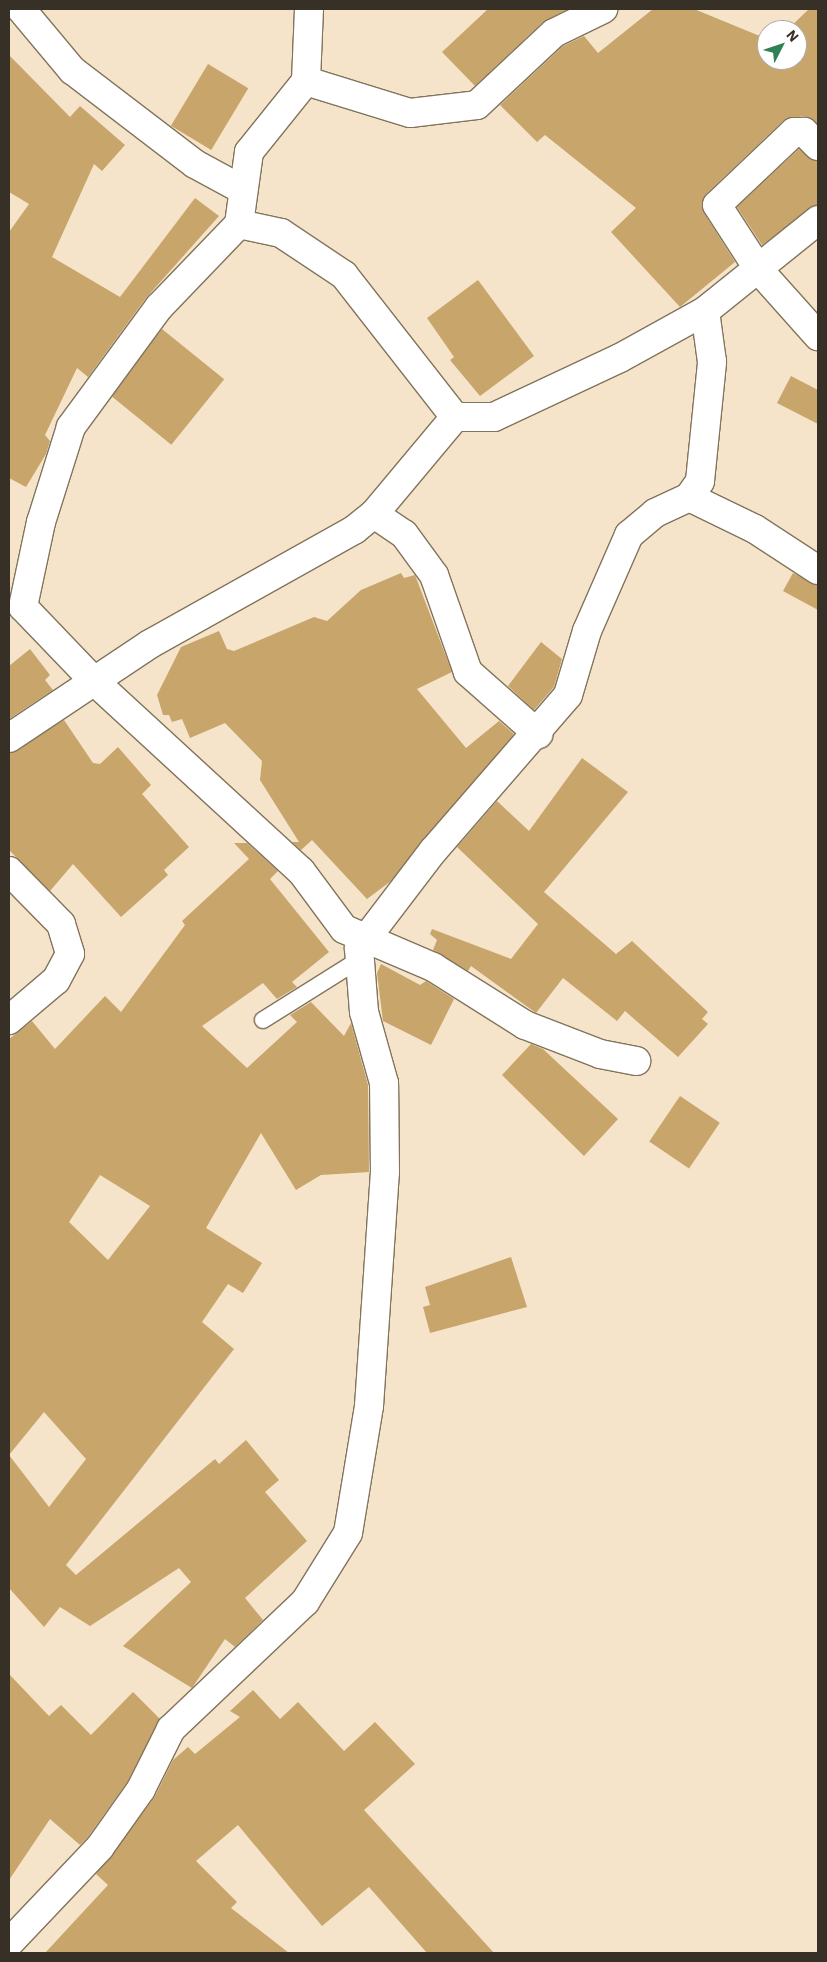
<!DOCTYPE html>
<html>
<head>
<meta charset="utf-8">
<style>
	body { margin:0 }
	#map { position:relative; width:827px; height:1962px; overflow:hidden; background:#f5e4ca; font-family:"IBM Plex Sans",sans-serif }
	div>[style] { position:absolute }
	.building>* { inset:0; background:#c8a56b; transform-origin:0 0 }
	.roads { filter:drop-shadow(1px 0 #82745c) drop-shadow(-1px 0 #82745c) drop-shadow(0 1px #82745c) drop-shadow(0 -1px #82745c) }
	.service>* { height:16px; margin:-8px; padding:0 8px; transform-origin:8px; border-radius:8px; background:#fff }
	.minor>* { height:28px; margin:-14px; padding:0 14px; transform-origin:14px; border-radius:14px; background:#fff }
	span { translate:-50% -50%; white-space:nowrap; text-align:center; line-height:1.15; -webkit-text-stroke:4.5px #fff; paint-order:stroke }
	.frame { position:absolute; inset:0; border:10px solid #363026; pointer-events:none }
	.north { position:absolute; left:757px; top:20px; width:50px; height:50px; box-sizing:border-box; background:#fff; border:1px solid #afaca8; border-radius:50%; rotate:49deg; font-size:14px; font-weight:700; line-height:20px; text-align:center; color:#363026 }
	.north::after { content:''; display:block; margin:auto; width:18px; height:22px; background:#308254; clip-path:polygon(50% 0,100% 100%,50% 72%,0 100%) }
</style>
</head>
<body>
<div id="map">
	<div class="building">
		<i style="clip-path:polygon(488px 9px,565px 9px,566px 10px,543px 22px,475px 86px,442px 52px)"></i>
		<i style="clip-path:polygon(653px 9px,694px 9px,767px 39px,767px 60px,797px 60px,797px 30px,787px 30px,809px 9px,818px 9px,818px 124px,804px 116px,784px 120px,706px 194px,704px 213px,735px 262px,680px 307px,611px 232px,636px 208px,545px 135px,537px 142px,500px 105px,563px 46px,584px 36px,598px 53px)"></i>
		<i style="clip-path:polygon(9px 55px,70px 117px,80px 106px,125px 145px,102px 171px,94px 164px,52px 257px,120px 297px,195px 198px,219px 216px,146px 298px,88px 377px,77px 368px,45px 435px,50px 441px,46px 454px,26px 487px,9px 478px,9px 232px,29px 204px,9px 192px)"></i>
		<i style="left:208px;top:64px;width:47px;height:72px;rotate:31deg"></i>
		<i style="clip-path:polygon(799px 149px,818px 161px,818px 205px,762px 245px,737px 207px)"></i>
		<i style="clip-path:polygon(478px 280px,534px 356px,480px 396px,450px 360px,454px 357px,427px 318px)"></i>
		<i style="left:162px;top:329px;width:80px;height:84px;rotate:39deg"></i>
		<i style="clip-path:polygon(791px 376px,818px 390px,818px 424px,777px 403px)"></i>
		<i style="clip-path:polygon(401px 573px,404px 578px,415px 575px,452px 672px,417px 689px,466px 748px,499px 721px,514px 734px,391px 881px,367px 899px,312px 840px,301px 850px,292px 842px,299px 842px,260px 780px,262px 761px,225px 723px,190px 738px,182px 719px,172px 722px,169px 715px,163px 715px,157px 695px,181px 647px,219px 631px,227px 649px,234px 651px,314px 617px,327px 621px,361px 590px)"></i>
		<i style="clip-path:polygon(793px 573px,818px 585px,818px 610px,783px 591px)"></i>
		<i style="clip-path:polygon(541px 642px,562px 659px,554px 687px,534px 710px,508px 686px)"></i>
		<i style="clip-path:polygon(30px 649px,50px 675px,45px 680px,53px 690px,9px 719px,9px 666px)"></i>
		<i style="clip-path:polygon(64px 720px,93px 763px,100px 764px,118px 747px,151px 785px,142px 794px,189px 847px,164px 870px,168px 875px,121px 917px,73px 864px,50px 891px,9px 850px,9px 753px)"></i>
		<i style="clip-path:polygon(582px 758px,628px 792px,544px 892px,616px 954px,632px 941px,708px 1012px,702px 1019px,708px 1024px,678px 1057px,625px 1011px,617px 1021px,563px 978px,536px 1013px,471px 966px,468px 971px,433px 950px,437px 940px,430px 934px,432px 929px,511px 959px,538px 924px,457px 847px,497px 801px,529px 831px)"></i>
		<i style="clip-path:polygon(evenodd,234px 843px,247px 843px,278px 871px,270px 879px,329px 952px,292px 982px,297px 987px,277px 999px,263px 983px,202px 1026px,247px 1068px,297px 1022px,290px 1015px,311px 1002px,344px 1036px,351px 1023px,368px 1085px,369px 1172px,321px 1175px,296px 1190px,261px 1133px,206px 1228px,262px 1263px,243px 1293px,228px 1284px,202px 1322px,234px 1349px,66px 1565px,76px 1575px,215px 1459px,219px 1464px,246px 1440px,279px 1480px,265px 1492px,307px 1541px,245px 1598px,263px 1620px,235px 1647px,225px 1639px,192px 1688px,123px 1646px,191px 1582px,179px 1568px,90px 1626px,60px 1607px,44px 1627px,9px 1588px,9px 1039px,32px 1021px,55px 1049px,105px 996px,121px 1012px,185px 925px,182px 921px,249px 859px,234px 843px,100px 1175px,150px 1206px,108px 1260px,69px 1222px,100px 1175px,234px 843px,44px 1412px,86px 1459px,49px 1507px,9px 1455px,44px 1412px)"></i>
		<i style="clip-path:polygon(381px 964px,420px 985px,426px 981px,454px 999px,431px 1045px,383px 1021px,377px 973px)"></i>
		<i style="clip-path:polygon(531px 1044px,543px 1049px,618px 1119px,584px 1156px,502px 1075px)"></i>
		<i style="left:680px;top:1096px;width:48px;height:55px;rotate:34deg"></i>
		<i style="clip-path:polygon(511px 1257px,527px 1307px,430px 1333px,423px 1307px,430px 1305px,425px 1287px)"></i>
		<i style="clip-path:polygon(9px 1674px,49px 1716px,61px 1705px,91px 1735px,133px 1692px,160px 1719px,128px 1781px,88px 1837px,80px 1845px,50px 1819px,9px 1880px)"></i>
		<i style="clip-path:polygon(253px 1690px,280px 1719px,298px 1702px,344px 1751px,375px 1722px,415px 1764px,364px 1810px,494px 1953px,427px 1953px,369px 1887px,322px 1926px,238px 1825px,196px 1861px,237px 1902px,231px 1908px,289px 1953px,45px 1953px,108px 1885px,96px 1874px,154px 1798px,173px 1760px,188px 1747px,195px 1754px,240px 1717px,230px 1711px)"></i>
	</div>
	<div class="roads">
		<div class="service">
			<i style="left:263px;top:1020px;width:111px;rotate:-32.1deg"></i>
		</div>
		<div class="minor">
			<i style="left:21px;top:9px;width:80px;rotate:50.1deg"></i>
			<i style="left:72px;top:70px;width:155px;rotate:37.4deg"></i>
			<i style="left:195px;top:164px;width:52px;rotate:28.5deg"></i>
			<i style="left:309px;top:9px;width:72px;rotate:92.4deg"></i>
			<i style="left:306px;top:81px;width:91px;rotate:128.8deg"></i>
			<i style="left:249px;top:152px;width:73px;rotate:97.9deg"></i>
			<i style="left:239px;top:224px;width:43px;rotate:12.1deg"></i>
			<i style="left:281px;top:233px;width:76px;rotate:33.7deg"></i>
			<i style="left:344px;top:275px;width:180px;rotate:52deg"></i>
			<i style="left:455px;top:417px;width:39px"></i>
			<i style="left:494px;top:417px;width:139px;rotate:-25.1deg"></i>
			<i style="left:620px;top:358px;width:97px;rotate:-28.9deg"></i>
			<i style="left:705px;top:311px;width:145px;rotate:-38.8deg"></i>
			<i style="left:306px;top:81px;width:109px;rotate:17.1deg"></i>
			<i style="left:410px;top:113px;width:67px;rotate:-6.8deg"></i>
			<i style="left:477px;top:105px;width:105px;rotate:-43.1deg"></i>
			<i style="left:554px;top:33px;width:55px;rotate:-26.1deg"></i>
			<i style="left:818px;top:146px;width:20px;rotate:-135deg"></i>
			<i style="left:804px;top:132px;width:10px;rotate:180deg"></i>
			<i style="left:794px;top:132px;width:106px;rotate:136.5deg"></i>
			<i style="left:717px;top:205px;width:77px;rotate:57.1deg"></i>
			<i style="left:759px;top:270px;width:89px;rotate:48.2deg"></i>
			<i style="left:239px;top:224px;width:115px;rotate:133.9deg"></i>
			<i style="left:159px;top:307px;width:149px;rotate:126.3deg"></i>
			<i style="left:71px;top:427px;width:100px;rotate:107.5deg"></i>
			<i style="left:41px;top:522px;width:87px;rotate:102deg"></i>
			<i style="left:23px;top:607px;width:101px;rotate:46.2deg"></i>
			<i style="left:93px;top:680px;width:282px;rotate:42.6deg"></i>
			<i style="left:301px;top:871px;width:72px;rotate:53.4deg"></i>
			<i style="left:344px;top:929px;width:97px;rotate:23.1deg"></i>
			<i style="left:433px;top:967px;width:109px;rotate:32.2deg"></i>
			<i style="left:525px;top:1025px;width:80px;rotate:21.1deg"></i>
			<i style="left:600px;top:1054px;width:37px;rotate:11deg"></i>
			<i style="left:689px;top:497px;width:73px;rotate:25.9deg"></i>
			<i style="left:755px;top:529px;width:75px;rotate:33.1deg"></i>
			<i style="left:374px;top:514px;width:36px;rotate:34deg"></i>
			<i style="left:404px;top:534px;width:51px;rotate:53.8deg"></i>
			<i style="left:434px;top:575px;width:103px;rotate:70.7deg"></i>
			<i style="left:468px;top:672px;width:94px;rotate:41.5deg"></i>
			<i style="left:9px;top:738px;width:169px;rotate:-33.7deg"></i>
			<i style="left:150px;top:644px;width:234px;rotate:-29.2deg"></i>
			<i style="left:354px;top:530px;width:26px;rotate:-39deg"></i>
			<i style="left:374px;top:514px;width:126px;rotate:-50.1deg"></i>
			<i style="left:9px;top:871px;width:74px;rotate:45.5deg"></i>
			<i style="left:61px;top:924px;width:31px;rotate:73deg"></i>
			<i style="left:70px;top:954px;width:30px;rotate:118deg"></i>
			<i style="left:56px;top:980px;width:62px;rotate:139.6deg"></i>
			<i style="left:9px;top:1943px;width:132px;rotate:-46.5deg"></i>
			<i style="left:100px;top:1847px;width:71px;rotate:-54.7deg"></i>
			<i style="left:141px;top:1789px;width:67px;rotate:-63.4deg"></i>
			<i style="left:171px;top:1729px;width:185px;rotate:-43.5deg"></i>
			<i style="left:305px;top:1602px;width:81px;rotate:-58.1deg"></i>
			<i style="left:348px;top:1533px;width:129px;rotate:-80.6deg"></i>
			<i style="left:369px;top:1406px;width:235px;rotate:-86.1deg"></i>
			<i style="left:385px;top:1172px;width:89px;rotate:-90.6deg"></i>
			<i style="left:384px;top:1083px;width:74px;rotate:-105.7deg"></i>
			<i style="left:364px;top:1012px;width:64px;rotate:-94.5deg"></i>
			<i style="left:359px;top:948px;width:122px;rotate:-52.7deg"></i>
			<i style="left:433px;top:851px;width:206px;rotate:-49.1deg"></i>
			<i style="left:568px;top:695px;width:67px;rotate:-73.5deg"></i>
			<i style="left:587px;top:631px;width:105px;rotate:-66.4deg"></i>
			<i style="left:629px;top:535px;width:34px;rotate:-40deg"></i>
			<i style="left:655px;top:513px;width:38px;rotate:-25deg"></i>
			<i style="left:689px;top:497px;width:19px;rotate:-55deg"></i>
			<i style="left:700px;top:481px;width:120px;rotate:-84.2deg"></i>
			<i style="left:712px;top:362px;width:51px;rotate:-97.8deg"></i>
		</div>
	</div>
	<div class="frame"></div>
	<div class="north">N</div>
</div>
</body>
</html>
